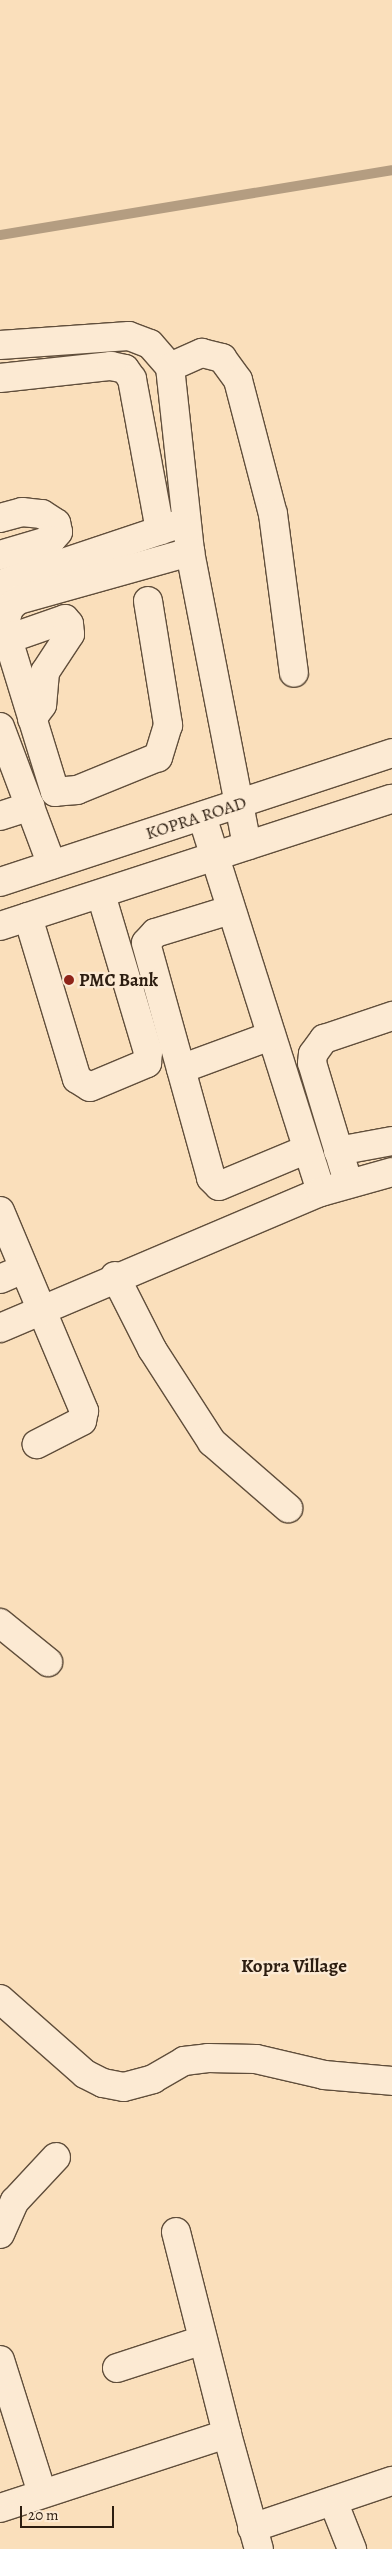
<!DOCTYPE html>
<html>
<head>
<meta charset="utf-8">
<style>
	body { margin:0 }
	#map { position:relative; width:392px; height:2549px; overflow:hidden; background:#fadfbb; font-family:Alegreya,serif }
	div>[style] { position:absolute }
	.stream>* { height:10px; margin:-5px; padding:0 5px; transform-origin:5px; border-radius:5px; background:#b49d81 }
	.roads { filter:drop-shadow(1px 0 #604e3b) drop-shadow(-1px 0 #604e3b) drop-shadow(0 1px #604e3b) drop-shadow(0 -1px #604e3b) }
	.minor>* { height:28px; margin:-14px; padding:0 14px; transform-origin:14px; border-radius:14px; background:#fcead3 }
	.tertiary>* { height:28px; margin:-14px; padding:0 14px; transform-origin:14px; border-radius:14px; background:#fcead3 }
	.dots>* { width:14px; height:14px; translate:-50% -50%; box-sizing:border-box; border:2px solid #fcead3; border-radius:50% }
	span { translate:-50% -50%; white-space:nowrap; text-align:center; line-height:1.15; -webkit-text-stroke:4.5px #fcead3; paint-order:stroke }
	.street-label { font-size:18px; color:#2c1d10 }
	.poi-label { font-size:18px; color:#2c1d10; font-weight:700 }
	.left { translate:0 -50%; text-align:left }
	.neighbourhood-label { font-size:19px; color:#2c1d10; font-weight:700 }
	.scale { position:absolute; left:20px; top:2506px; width:94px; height:22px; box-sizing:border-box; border:2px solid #2c1d10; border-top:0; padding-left:6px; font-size:15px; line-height:18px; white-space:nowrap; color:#2c1d10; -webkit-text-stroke:4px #fcead3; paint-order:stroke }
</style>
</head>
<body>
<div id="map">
	<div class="stream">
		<i style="left:0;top:235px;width:397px;rotate:-9.4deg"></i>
	</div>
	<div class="roads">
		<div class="minor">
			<i style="left:0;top:345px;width:129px;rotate:-4deg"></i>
			<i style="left:129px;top:336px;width:22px;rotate:21deg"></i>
			<i style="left:150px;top:344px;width:30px;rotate:49deg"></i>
			<i style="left:170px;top:367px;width:186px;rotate:83.8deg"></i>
			<i style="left:190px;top:552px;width:299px;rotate:79deg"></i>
			<i style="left:170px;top:367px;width:35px;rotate:-24deg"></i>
			<i style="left:202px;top:353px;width:21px;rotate:14deg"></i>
			<i style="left:222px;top:358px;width:27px;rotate:54deg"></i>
			<i style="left:238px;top:380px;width:138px;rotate:75.4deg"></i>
			<i style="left:273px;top:514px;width:160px;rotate:82.5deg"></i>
			<i style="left:0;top:378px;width:112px;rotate:-6.2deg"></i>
			<i style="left:111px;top:366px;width:14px;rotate:12deg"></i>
			<i style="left:125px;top:369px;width:12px;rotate:55deg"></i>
			<i style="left:132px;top:379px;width:154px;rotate:79.5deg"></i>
			<i style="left:0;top:518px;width:23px;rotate:-15deg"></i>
			<i style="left:22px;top:512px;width:20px;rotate:6deg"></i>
			<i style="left:42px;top:514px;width:17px;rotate:33deg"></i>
			<i style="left:56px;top:523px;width:9px;rotate:77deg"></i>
			<i style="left:58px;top:532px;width:11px;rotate:131deg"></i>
			<i style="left:51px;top:540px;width:53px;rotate:163.6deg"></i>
			<i style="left:0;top:584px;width:186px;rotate:-18.5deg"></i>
			<i style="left:148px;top:601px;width:126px;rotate:80.8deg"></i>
			<i style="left:168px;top:725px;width:34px;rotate:107deg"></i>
			<i style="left:158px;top:757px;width:87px;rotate:157.8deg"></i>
			<i style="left:77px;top:790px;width:22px;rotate:175deg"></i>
			<i style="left:55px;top:792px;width:174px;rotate:-107.1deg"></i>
			<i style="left:4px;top:626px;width:19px;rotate:-74deg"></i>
			<i style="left:9px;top:608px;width:12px;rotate:-42deg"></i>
			<i style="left:18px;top:600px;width:179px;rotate:-15.6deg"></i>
			<i style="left:8px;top:639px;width:60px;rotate:-19.3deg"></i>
			<i style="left:65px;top:619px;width:6px;rotate:51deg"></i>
			<i style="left:69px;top:624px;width:10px;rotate:84deg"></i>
			<i style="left:70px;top:634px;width:45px;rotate:123.3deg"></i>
			<i style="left:45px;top:672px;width:33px;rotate:95deg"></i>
			<i style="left:42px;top:705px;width:17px;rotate:126deg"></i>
			<i style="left:0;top:727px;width:147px;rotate:69.4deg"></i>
			<i style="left:0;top:816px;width:32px;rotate:-18deg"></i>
			<i style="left:202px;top:816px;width:394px;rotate:72.4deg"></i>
			<i style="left:230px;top:910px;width:78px;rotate:163deg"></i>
			<i style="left:155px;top:933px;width:13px;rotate:132deg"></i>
			<i style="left:146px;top:943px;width:244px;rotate:74.5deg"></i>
			<i style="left:211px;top:1178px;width:11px;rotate:45deg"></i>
			<i style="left:219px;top:1186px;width:93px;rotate:-22.7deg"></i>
			<i style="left:28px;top:917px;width:169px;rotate:73.2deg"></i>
			<i style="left:77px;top:1079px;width:15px;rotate:32deg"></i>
			<i style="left:90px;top:1087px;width:62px;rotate:-22.8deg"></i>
			<i style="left:147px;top:1063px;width:11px;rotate:-85deg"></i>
			<i style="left:148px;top:1052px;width:165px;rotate:-106.6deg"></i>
			<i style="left:181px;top:1069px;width:95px;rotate:-20.3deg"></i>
			<i style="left:338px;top:1151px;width:55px;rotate:-10.5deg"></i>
			<i style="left:348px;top:1182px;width:124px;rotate:-106.8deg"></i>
			<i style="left:312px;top:1063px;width:9px;rotate:-84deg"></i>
			<i style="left:313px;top:1054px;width:19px;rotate:-54deg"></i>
			<i style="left:324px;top:1039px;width:72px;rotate:-18.7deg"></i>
			<i style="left:0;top:1211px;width:217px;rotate:67.2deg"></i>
			<i style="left:84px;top:1411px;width:10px;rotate:101deg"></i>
			<i style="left:82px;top:1421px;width:51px;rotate:152.9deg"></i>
			<i style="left:115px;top:1276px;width:82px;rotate:63.1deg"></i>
			<i style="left:152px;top:1349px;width:111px;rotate:57.2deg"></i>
			<i style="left:212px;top:1442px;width:101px;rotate:41deg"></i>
			<i style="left:0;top:1279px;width:25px;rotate:-23deg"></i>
			<i style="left:0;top:1328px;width:349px;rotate:-23deg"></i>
			<i style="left:321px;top:1192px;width:74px;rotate:-15.7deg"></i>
			<i style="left:0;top:1623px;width:62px;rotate:39.1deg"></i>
			<i style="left:0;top:1999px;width:113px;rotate:41.4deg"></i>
			<i style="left:85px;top:2074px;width:20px;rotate:27deg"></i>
			<i style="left:103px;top:2083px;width:21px;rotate:11deg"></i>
			<i style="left:124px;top:2087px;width:30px;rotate:-15deg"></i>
			<i style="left:153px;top:2079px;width:36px;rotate:-30deg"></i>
			<i style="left:184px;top:2061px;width:24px;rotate:-7deg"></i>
			<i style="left:208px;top:2058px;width:48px;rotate:1.2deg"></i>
			<i style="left:256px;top:2059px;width:70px;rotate:13.2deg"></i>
			<i style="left:324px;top:2075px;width:68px;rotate:5deg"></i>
			<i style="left:176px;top:2232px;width:208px;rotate:75.8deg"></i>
			<i style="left:0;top:2234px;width:36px;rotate:-66deg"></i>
			<i style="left:15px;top:2201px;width:60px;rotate:-47deg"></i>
			<i style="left:0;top:2360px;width:139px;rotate:72.5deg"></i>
			<i style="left:117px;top:2368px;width:90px;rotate:-18deg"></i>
			<i style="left:333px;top:2501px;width:52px;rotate:68.4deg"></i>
			<i style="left:0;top:2508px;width:239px;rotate:-18.1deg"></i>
			<i style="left:227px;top:2434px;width:119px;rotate:74.5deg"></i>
			<i style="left:252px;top:2528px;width:148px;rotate:-18.6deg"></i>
		</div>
		<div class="tertiary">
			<i style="left:0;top:882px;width:413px;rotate:-18.2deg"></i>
			<i style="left:0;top:926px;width:412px;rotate:-18deg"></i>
		</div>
	</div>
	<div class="dots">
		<i style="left:69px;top:980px;background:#8f2418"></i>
	</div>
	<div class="street-label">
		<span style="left:196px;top:818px;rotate:-18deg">KOPRA ROAD</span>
	</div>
	<div class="poi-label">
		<span class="left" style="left:79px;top:980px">PMC Bank</span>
	</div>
	<div class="neighbourhood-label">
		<span style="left:294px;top:1967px">Kopra Village</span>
	</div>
	<div class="scale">20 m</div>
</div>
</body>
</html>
